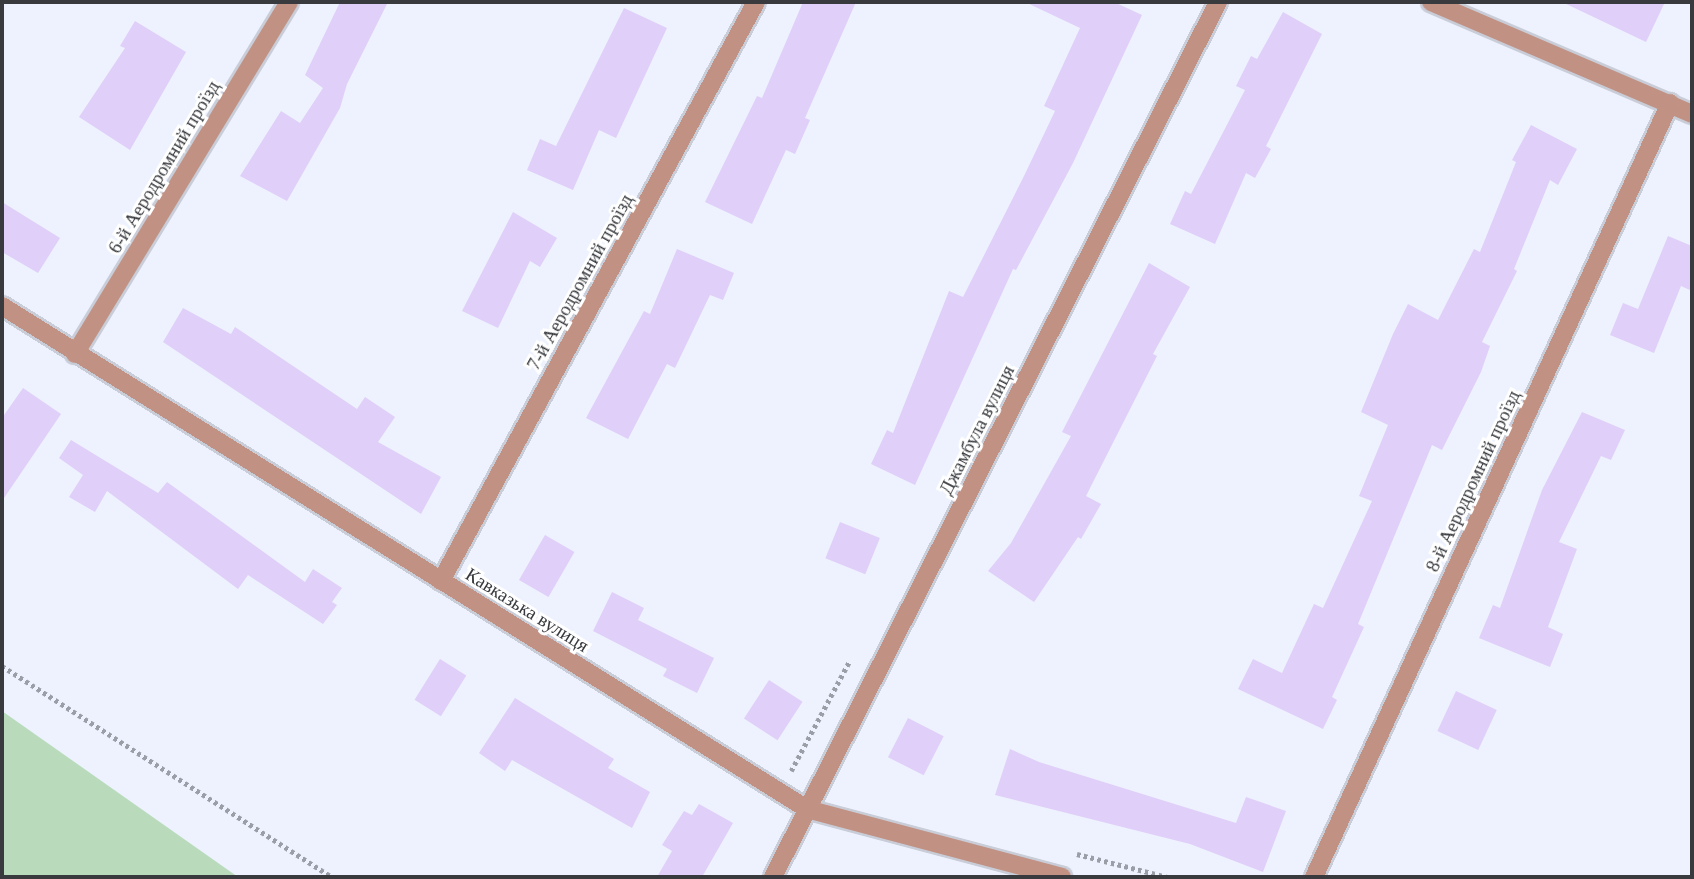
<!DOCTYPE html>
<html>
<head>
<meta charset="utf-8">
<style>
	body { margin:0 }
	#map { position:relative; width:1694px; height:879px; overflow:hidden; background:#edf2fe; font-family:"Times New Roman",serif }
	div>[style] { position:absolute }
	.green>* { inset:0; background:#b9dbbc }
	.building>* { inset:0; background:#e0cff9; transform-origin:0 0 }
	.path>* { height:4.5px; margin-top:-2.25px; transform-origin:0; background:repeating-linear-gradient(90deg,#9a9ea6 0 3.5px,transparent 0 7px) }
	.roads { filter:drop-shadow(2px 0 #c9cdd8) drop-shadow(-2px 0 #c9cdd8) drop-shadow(0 2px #c9cdd8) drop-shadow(0 -2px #c9cdd8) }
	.minor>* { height:18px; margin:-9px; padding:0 9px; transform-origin:9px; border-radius:9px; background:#c19284 }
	span { translate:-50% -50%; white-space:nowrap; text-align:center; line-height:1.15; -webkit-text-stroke:6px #fff; paint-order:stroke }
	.street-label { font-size:19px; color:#383a3e }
	.frame { position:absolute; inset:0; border:4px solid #383a3e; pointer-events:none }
</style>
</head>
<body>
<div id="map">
	<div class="green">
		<i style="clip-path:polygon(2px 711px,238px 877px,2px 877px)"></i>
	</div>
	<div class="building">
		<i style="clip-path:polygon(340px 2px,388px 2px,347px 84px,340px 108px,287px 201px,240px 176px,281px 111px,300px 123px,323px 88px,305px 75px)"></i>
		<i style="clip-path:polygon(803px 2px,856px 2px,805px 118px,810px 120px,795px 154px,786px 150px,752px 224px,705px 202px,757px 96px,762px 98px)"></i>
		<i style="clip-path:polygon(1025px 2px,1114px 2px,1142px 15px,1073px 163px,1016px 270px,1013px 269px,915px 485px,871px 464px,887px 430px,893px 433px,949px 291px,963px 297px,1024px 176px,1055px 111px,1044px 106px,1080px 28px)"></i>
		<i style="clip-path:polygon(1562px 2px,1665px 2px,1646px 42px)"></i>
		<i style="clip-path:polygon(624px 8px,667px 28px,616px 138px,599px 130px,573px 190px,527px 170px,540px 139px,556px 146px)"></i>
		<i style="clip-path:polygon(1283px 12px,1322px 34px,1266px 146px,1271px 149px,1255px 178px,1246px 173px,1215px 244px,1170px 224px,1185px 191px,1191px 194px,1245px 90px,1236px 86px,1251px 56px,1257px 59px)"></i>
		<i style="clip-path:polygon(135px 21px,186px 52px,130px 150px,79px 117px,125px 48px,120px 46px)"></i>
		<i style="clip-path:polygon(1531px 125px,1577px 149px,1558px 185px,1550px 180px,1514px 269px,1517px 271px,1482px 342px,1490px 346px,1481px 372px,1442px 450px,1432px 445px,1358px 624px,1364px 627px,1332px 697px,1337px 700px,1323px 729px,1238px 689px,1253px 659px,1282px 673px,1314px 604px,1323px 608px,1372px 501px,1359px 496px,1388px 425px,1361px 412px,1393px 334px,1408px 304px,1438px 320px,1474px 249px,1480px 252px,1516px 162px,1512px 160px)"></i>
		<i style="clip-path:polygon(2px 202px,60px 238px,38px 273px,2px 252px)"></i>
		<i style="clip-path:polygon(513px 212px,557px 238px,540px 267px,530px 261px,498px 328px,462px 311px)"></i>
		<i style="clip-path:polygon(1668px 236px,1692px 246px,1692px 291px,1681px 286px,1654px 353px,1610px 335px,1623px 303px,1638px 309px)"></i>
		<i style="clip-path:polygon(677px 249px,734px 273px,723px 300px,710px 295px,675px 368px,667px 364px,628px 439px,586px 418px,644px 311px,650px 314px)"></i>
		<i style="clip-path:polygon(1149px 263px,1190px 287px,1153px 354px,1157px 356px,1086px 496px,1101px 504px,1081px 539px,1078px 537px,1034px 602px,988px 571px,1011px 543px,1071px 436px,1062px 432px)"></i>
		<i style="clip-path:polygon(183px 308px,231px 334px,235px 327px,357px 409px,365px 397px,395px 417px,378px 442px,441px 477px,421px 514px,163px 342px)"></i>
		<i style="clip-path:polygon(23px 388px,61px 414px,2px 501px,2px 418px)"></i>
		<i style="clip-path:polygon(1582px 412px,1625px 430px,1611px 460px,1601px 456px,1559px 542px,1577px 549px,1548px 627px,1563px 634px,1550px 667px,1479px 638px,1493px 605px,1500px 608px,1542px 490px)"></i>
		<i style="clip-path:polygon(71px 440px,158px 493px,167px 482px,305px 582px,313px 569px,342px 588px,332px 602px,337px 605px,323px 624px,248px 575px,238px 589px,107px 491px,95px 512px,69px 497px,83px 475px,59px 458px)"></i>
		<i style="left:840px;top:522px;width:43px;height:39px;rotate:22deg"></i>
		<i style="left:545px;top:535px;width:34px;height:52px;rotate:30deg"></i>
		<i style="clip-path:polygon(612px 592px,644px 608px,638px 620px,714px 658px,697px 693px,663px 676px,667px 669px,593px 631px)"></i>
		<i style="left:440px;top:659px;width:31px;height:48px;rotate:32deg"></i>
		<i style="left:769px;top:680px;width:40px;height:46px;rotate:33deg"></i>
		<i style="left:1456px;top:691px;width:45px;height:44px;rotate:25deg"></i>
		<i style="clip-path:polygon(515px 698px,614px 759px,608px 768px,650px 792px,632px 828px,512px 760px,505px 771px,479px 753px)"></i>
		<i style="left:908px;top:718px;width:40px;height:44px;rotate:27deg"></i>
		<i style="clip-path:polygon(1010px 749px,1039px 762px,1236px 823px,1246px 797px,1286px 811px,1263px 872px,1190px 844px,995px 795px)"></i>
		<i style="clip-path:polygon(699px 804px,733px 823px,702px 877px,657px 877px,672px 851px,662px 845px,684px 811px,692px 815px)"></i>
	</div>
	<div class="path">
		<i style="left:2px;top:666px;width:392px;rotate:32.6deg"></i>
		<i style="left:791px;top:771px;width:123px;rotate:-62deg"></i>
		<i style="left:1077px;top:854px;width:93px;rotate:14.3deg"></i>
	</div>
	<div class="roads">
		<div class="minor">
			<i style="left:1431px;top:2px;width:284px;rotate:23.2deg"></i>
			<i style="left:2px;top:306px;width:949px;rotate:32deg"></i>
			<i style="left:807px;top:809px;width:264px;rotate:14.9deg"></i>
			<i style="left:75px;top:354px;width:412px;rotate:-58.7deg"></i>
			<i style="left:441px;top:581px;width:659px;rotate:-61.45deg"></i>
			<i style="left:773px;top:877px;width:982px;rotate:-63.04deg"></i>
			<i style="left:1314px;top:877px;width:852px;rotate:-65.3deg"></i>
		</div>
	</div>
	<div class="street-label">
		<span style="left:164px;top:167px;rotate:-59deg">6-й Аеродромний проїзд</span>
		<span style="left:580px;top:282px;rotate:-61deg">7-й Аеродромний проїзд</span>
		<span style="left:977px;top:430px;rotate:-63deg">Джамбула вулиця</span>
		<span style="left:1473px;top:481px;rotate:-65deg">8-й Аеродромний проїзд</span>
		<span style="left:527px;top:610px;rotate:32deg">Кавказька вулиця</span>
	</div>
	<div class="frame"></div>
</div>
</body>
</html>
